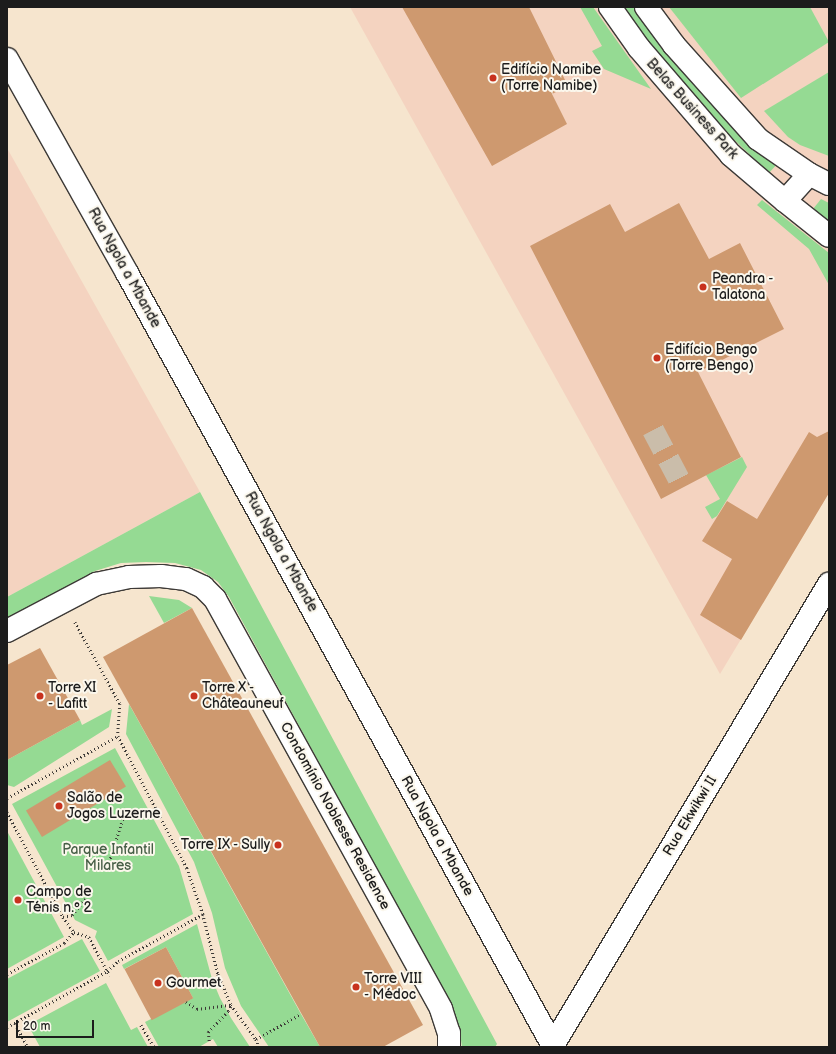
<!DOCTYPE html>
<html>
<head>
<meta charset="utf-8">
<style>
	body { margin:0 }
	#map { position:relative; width:836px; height:1054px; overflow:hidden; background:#f6e5ce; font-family:"Balsamiq Sans",sans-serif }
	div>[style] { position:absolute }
	.built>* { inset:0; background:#f4d3c0 }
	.green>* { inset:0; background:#95da93 }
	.building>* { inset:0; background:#ce996f; transform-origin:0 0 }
	.minor-tunnel>* { height:22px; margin-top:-11px; transform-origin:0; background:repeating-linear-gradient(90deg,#cabdaa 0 22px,transparent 0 33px) }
	.path>* { height:2.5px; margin-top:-1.25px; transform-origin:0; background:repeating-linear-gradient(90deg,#3d3a37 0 1px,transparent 0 4px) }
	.roads { filter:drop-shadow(1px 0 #3d3a37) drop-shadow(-1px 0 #3d3a37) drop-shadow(0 1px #3d3a37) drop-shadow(0 -1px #3d3a37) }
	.minor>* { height:22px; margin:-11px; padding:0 11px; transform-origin:11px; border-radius:11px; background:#fff }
	.dots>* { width:11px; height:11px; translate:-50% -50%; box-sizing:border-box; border:2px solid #fbf7ec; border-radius:50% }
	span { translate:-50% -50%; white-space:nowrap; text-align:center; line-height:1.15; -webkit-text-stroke:4px #fbf7ec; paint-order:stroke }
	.poi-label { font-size:14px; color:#1c1c1c }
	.left { translate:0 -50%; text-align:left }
	.right { translate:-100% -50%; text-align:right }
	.street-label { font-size:14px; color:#1c1c1c }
	.park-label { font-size:14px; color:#465e46 }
	.frame { position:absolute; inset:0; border:8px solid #1c1c1c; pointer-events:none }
	.scale { position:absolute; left:16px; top:1020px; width:78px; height:18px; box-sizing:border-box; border:2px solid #1c1c1c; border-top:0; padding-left:5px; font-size:12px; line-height:14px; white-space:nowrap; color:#1c1c1c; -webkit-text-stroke:3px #fbf7ec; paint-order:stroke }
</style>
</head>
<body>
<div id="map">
	<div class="built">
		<i style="clip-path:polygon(350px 7px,829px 7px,829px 493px,720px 674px)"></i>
		<i style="clip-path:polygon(7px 148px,200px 492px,7px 597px)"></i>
	</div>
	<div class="green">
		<i style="clip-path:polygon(580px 7px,593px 7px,651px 89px,604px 69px,592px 51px,602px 46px)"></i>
		<i style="clip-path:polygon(622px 7px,637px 7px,778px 163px,769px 173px,702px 109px,649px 45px)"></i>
		<i style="clip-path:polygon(669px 7px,810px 7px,829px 42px,741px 98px)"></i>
		<i style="clip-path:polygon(829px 72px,829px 156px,800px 145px,788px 137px,764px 111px)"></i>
		<i style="clip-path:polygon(821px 199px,829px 203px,829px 221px,813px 209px)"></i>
		<i style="clip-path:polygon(762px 200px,829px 253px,829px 285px,809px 249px,757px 205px)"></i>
		<i style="clip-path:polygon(742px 457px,747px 467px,717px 516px,712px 519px,705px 507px,720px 499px,706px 475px)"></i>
		<i style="clip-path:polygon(200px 492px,497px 1044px,495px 1047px,462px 1047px,459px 1028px,444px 992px,229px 597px,218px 582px,201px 570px,175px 563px,146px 562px,121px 563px,95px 571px,7px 619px,7px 597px)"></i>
		<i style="clip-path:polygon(149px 596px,179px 600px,192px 608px,164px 623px)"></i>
		<i style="clip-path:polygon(129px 704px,301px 1014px,320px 1047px,269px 1047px,241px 1006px,225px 968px,212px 913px,194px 862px,126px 734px)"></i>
		<i style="clip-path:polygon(112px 709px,109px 727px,14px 787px,7px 785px,7px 760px,80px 720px,82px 725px)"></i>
		<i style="clip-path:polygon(115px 748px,179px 866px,193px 914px,108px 961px,95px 937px,97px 931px,75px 920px,12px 804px)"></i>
		<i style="clip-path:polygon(7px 831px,64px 937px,7px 969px)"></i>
		<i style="clip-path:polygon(197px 924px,212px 979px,220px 998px,231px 1018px,250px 1047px,218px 1047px,213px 1039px,199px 1047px,159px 1047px,145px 1022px,193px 998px,166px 947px,124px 969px,122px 965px)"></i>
		<i style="clip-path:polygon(82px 939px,100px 971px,7px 1022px,7px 979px)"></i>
		<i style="clip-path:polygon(106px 983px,131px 1030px,137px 1027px,148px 1047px,40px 1047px,28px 1025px)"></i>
	</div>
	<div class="building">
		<i style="clip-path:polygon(402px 7px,529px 7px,568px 86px,552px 94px,567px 124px,492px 166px)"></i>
		<i style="clip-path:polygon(679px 203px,709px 259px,740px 243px,784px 329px,698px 372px,741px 457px,661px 499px,530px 246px,610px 204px,625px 232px)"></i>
		<i style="clip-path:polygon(829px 431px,829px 493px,741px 640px,700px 615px,732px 559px,702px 541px,727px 501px,757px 519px,809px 432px,817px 437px)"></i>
		<i style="clip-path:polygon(192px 608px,423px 1025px,383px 1047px,320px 1047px,103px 657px)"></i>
		<i style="clip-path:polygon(40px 648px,80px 720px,7px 760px,7px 665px)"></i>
		<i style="left:110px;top:760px;width:31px;height:98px;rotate:59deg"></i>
		<i style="left:166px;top:947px;width:58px;height:47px;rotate:62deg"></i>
	</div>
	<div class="minor-tunnel">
		<i style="left:653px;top:430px;width:64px;rotate:62.2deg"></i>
	</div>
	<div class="path">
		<i style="left:75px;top:622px;width:94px;rotate:61.2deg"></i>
		<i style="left:120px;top:704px;width:32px;rotate:94deg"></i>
		<i style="left:118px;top:736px;width:149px;rotate:62.4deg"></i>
		<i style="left:187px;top:868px;width:49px;rotate:70.8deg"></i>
		<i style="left:203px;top:914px;width:62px;rotate:76deg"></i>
		<i style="left:218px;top:974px;width:34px;rotate:67deg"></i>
		<i style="left:231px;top:1005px;width:42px;rotate:53.7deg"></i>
		<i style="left:256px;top:1039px;width:9px;rotate:69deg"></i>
		<i style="left:7px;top:798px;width:127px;rotate:-29.2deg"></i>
		<i style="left:7px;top:812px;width:119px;rotate:61.9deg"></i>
		<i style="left:63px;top:917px;width:19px;rotate:54deg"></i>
		<i style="left:74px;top:932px;width:16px;rotate:18deg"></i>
		<i style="left:89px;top:937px;width:44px;rotate:61.7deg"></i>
		<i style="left:66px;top:842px;width:13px;rotate:63deg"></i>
		<i style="left:109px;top:862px;width:57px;rotate:-72.5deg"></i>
		<i style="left:63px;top:917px;width:9px;rotate:-13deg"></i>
		<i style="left:72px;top:915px;width:21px;rotate:-51deg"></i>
		<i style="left:7px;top:974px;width:65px;rotate:-28.5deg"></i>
		<i style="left:64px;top:943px;width:15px;rotate:-48deg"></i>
		<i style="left:186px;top:1002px;width:13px;rotate:32deg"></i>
		<i style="left:197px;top:1009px;width:34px;rotate:-7deg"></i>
		<i style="left:15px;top:1023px;width:27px;rotate:62deg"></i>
		<i style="left:141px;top:1025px;width:26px;rotate:59deg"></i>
		<i style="left:7px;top:1027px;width:115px;rotate:-29.2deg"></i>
		<i style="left:107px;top:971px;width:15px;rotate:-42deg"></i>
		<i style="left:118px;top:961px;width:97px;rotate:-28.9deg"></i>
		<i style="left:256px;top:1039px;width:51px;rotate:-29.1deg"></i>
		<i style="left:209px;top:1041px;width:9px;rotate:-96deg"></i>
		<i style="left:208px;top:1032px;width:29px;rotate:-46deg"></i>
		<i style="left:228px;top:1011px;width:7px;rotate:-63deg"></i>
	</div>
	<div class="roads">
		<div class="minor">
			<i style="left:610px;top:7px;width:50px;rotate:54.7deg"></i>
			<i style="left:639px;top:48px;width:141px;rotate:49.3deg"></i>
			<i style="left:731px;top:155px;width:71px;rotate:40.4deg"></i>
			<i style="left:785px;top:201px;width:56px;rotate:38.5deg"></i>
			<i style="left:646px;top:7px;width:47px;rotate:53.6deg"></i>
			<i style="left:674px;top:45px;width:126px;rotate:48.2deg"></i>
			<i style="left:758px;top:139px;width:62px;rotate:34.5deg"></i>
			<i style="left:809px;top:174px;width:22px;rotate:27deg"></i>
			<i style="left:7px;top:59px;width:245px;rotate:60.7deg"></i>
			<i style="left:127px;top:273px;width:883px;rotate:61.14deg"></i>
			<i style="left:785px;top:201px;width:36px;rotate:-48deg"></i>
			<i style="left:7px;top:631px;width:101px;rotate:-27.8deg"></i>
			<i style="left:96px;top:584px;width:34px;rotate:-12deg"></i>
			<i style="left:129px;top:577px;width:32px;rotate:-2deg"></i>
			<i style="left:161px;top:576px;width:25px;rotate:7deg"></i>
			<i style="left:186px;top:579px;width:19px;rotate:25deg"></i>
			<i style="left:203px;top:587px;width:17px;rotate:45deg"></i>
			<i style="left:215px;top:599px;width:468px;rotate:61.1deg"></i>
			<i style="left:441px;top:1009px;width:25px;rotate:72deg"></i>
			<i style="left:449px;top:1033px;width:14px;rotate:90deg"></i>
			<i style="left:552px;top:1047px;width:540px;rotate:-59.11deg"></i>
		</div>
	</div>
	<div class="dots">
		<i style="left:493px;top:78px;background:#c8321e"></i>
		<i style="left:703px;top:287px;background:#c8321e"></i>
		<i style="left:657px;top:358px;background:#c8321e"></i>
		<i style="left:40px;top:696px;background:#c8321e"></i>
		<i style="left:194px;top:696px;background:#c8321e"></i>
		<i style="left:59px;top:806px;background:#c8321e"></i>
		<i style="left:278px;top:845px;background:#c8321e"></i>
		<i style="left:18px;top:900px;background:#c8321e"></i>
		<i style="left:158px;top:983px;background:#c8321e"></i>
		<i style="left:356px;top:987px;background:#c8321e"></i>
	</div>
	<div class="poi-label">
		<span class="left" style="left:501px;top:78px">Edifício Namibe<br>(Torre Namibe)</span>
		<span class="left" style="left:712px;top:287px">Peandra -<br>Talatona</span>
		<span class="left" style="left:665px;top:358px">Edifício Bengo<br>(Torre Bengo)</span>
		<span class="left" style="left:48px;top:696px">Torre XI<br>- Lafitt</span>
		<span class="left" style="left:202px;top:696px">Torre X -<br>Châteauneuf</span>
		<span class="left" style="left:67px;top:806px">Salão de<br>Jogos Luzerne</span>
		<span class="right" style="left:270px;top:845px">Torre IX - Sully</span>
		<span class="left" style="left:26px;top:900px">Campo de<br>Ténis n.º 2</span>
		<span class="left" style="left:364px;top:987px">Torre VIII<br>- Médoc</span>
		<span class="left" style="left:166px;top:983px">Gourmet</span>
	</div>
	<div class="street-label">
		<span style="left:692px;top:109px;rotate:48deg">Belas Business Park</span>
		<span style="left:124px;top:268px;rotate:61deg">Rua Ngola a Mbande</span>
		<span style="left:281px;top:552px;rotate:61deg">Rua Ngola a Mbande</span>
		<span style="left:335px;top:816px;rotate:61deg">Condomínio Noblesse Residence</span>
		<span style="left:690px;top:816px;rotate:-59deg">Rua Ekwikwi II</span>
		<span style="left:437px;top:836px;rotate:61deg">Rua Ngola a Mbande</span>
	</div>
	<div class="park-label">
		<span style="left:108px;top:858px">Parque Infantil<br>Milares</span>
	</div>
	<div class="frame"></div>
	<div class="scale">20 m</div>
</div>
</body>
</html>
